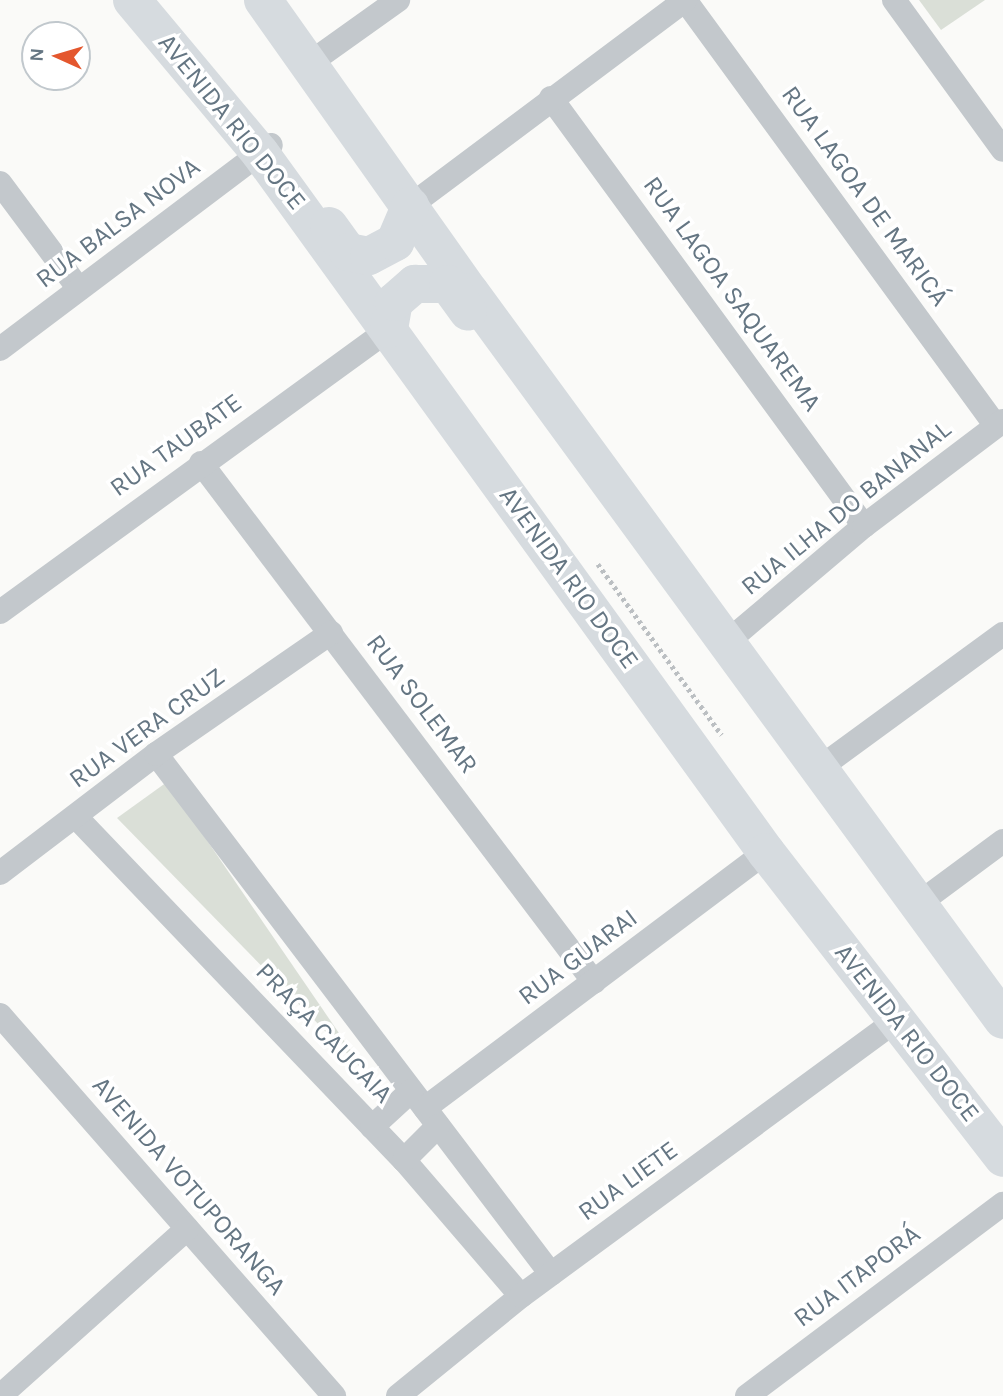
<!DOCTYPE html>
<html>
<head>
<meta charset="utf-8">
<style>
	body { margin:0 }
	#map { position:relative; width:1003px; height:1396px; overflow:hidden; background:#fafaf8; font-family:Karla,sans-serif }
	div>[style] { position:absolute }
	.green>* { inset:0; background:#dadfd7 }
	.path>* { height:4.5px; margin-top:-2.25px; transform-origin:0; background:repeating-linear-gradient(90deg,#bbbfc2 0 3.5px,transparent 0 7px) }
	.street>* { height:24px; margin:-12px; padding:0 12px; transform-origin:12px; border-radius:12px; background:#c3c8cc }
	.primary>* { height:38px; margin:-19px; padding:0 19px; transform-origin:19px; border-radius:19px; background:#d6dbdf }
	span { translate:-50% -50%; white-space:nowrap; text-align:center; line-height:1.15; -webkit-text-stroke:7px #fff; paint-order:stroke }
	.street-label { font-size:26px; color:#657683 }
	.north { position:absolute; left:21px; top:21px; width:70px; height:70px; box-sizing:border-box; background:#fff; border:2px solid #c1c8cd; border-radius:50%; rotate:274deg; font-size:19px; font-weight:700; line-height:28px; text-align:center; color:#657683 }
	.north::after { content:''; display:block; margin:auto; width:24px; height:32px; background:#e4572e; clip-path:polygon(50% 0,100% 100%,50% 72%,0 100%) }
</style>
</head>
<body>
<div id="map">
	<div class="green">
		<i style="clip-path:polygon(919px 0,985px 0,941px 30px)"></i>
		<i style="clip-path:polygon(167px 782px,367px 1074px,117px 818px)"></i>
	</div>
	<div class="path">
		<i style="left:598px;top:564px;width:211px;rotate:54.1deg"></i>
	</div>
	<div class="street">
		<i style="left:685px;top:0;width:527px;rotate:53.87deg"></i>
		<i style="left:894px;top:0;width:185px;rotate:54deg"></i>
		<i style="left:307px;top:65px;width:112px;rotate:-35.5deg"></i>
		<i style="left:551px;top:98px;width:530px;rotate:53.82deg"></i>
		<i style="left:0;top:183px;width:132px;rotate:53.3deg"></i>
		<i style="left:410px;top:206px;width:344px;rotate:-36.8deg"></i>
		<i style="left:0;top:349px;width:339px;rotate:-37deg"></i>
		<i style="left:201px;top:463px;width:651px;rotate:52.87deg"></i>
		<i style="left:0;top:612px;width:481px;rotate:-36deg"></i>
		<i style="left:727px;top:642px;width:180px;rotate:-40.3deg"></i>
		<i style="left:864px;top:526px;width:174px;rotate:-37.1deg"></i>
		<i style="left:156px;top:754px;width:653px;rotate:52.78deg"></i>
		<i style="left:821px;top:767px;width:225px;rotate:-36.2deg"></i>
		<i style="left:76px;top:817px;width:475px;rotate:46.3deg"></i>
		<i style="left:404px;top:1160px;width:179px;rotate:49.3deg"></i>
		<i style="left:0;top:873px;width:196px;rotate:-37.3deg"></i>
		<i style="left:156px;top:754px;width:213px;rotate:-34.7deg"></i>
		<i style="left:918px;top:904px;width:106px;rotate:-36.5deg"></i>
		<i style="left:0;top:1015px;width:507px;rotate:48.76deg"></i>
		<i style="left:425px;top:1108px;width:426px;rotate:-36.9deg"></i>
		<i style="left:372px;top:1127px;width:53px;rotate:-42.7deg"></i>
		<i style="left:404px;top:1160px;width:48px;rotate:-45deg"></i>
		<i style="left:0;top:1396px;width:251px;rotate:-41.8deg"></i>
		<i style="left:398px;top:1396px;width:159px;rotate:-39.1deg"></i>
		<i style="left:521px;top:1296px;width:466px;rotate:-36.3deg"></i>
		<i style="left:747px;top:1396px;width:320px;rotate:-36.9deg"></i>
	</div>
	<div class="primary">
		<i style="left:132px;top:0;width:199px;rotate:50.1deg"></i>
		<i style="left:260px;top:153px;width:863px;rotate:54.1deg"></i>
		<i style="left:766px;top:852px;width:387px;rotate:52.2deg"></i>
		<i style="left:263px;top:0;width:358px;rotate:54.7deg"></i>
		<i style="left:470px;top:292px;width:902px;rotate:53.79deg"></i>
		<i style="left:329px;top:226px;width:32px;rotate:54deg"></i>
		<i style="left:348px;top:252px;width:21px;rotate:11deg"></i>
		<i style="left:369px;top:256px;width:30px;rotate:-28deg"></i>
		<i style="left:395px;top:242px;width:39px;rotate:-67deg"></i>
		<i style="left:389px;top:329px;width:27px;rotate:-80deg"></i>
		<i style="left:394px;top:302px;width:28px;rotate:-41deg"></i>
		<i style="left:415px;top:284px;width:33px"></i>
		<i style="left:448px;top:284px;width:34px;rotate:54deg"></i>
	</div>
	<div class="street-label">
		<span style="left:232px;top:122px;rotate:51deg">AVENIDA RIO DOCE</span>
		<span style="left:865px;top:196px;rotate:54deg">RUA LAGOA DE MARICÁ</span>
		<span style="left:118px;top:223px;rotate:-37deg">RUA BALSA NOVA</span>
		<span style="left:732px;top:294px;rotate:54deg">RUA LAGOA SAQUAREMA</span>
		<span style="left:176px;top:445px;rotate:-36deg">RUA TAUBATE</span>
		<span style="left:846px;top:508px;rotate:-39deg">RUA ILHA DO BANANAL</span>
		<span style="left:569px;top:578px;rotate:54deg">AVENIDA RIO DOCE</span>
		<span style="left:422px;top:704px;rotate:53deg">RUA SOLEMAR</span>
		<span style="left:147px;top:728px;rotate:-36deg">RUA VERA CRUZ</span>
		<span style="left:578px;top:957px;rotate:-37deg">RUA GUARAI</span>
		<span style="left:324px;top:1033px;rotate:46deg">PRAÇA CAUCAIA</span>
		<span style="left:907px;top:1033px;rotate:52deg">AVENIDA RIO DOCE</span>
		<span style="left:628px;top:1181px;rotate:-36deg">RUA LIETE</span>
		<span style="left:189px;top:1186px;rotate:49deg">AVENIDA VOTUPORANGA</span>
		<span style="left:857px;top:1276px;rotate:-37deg">RUA ITAPORÁ</span>
	</div>
	<div class="north">N</div>
</div>
</body>
</html>
